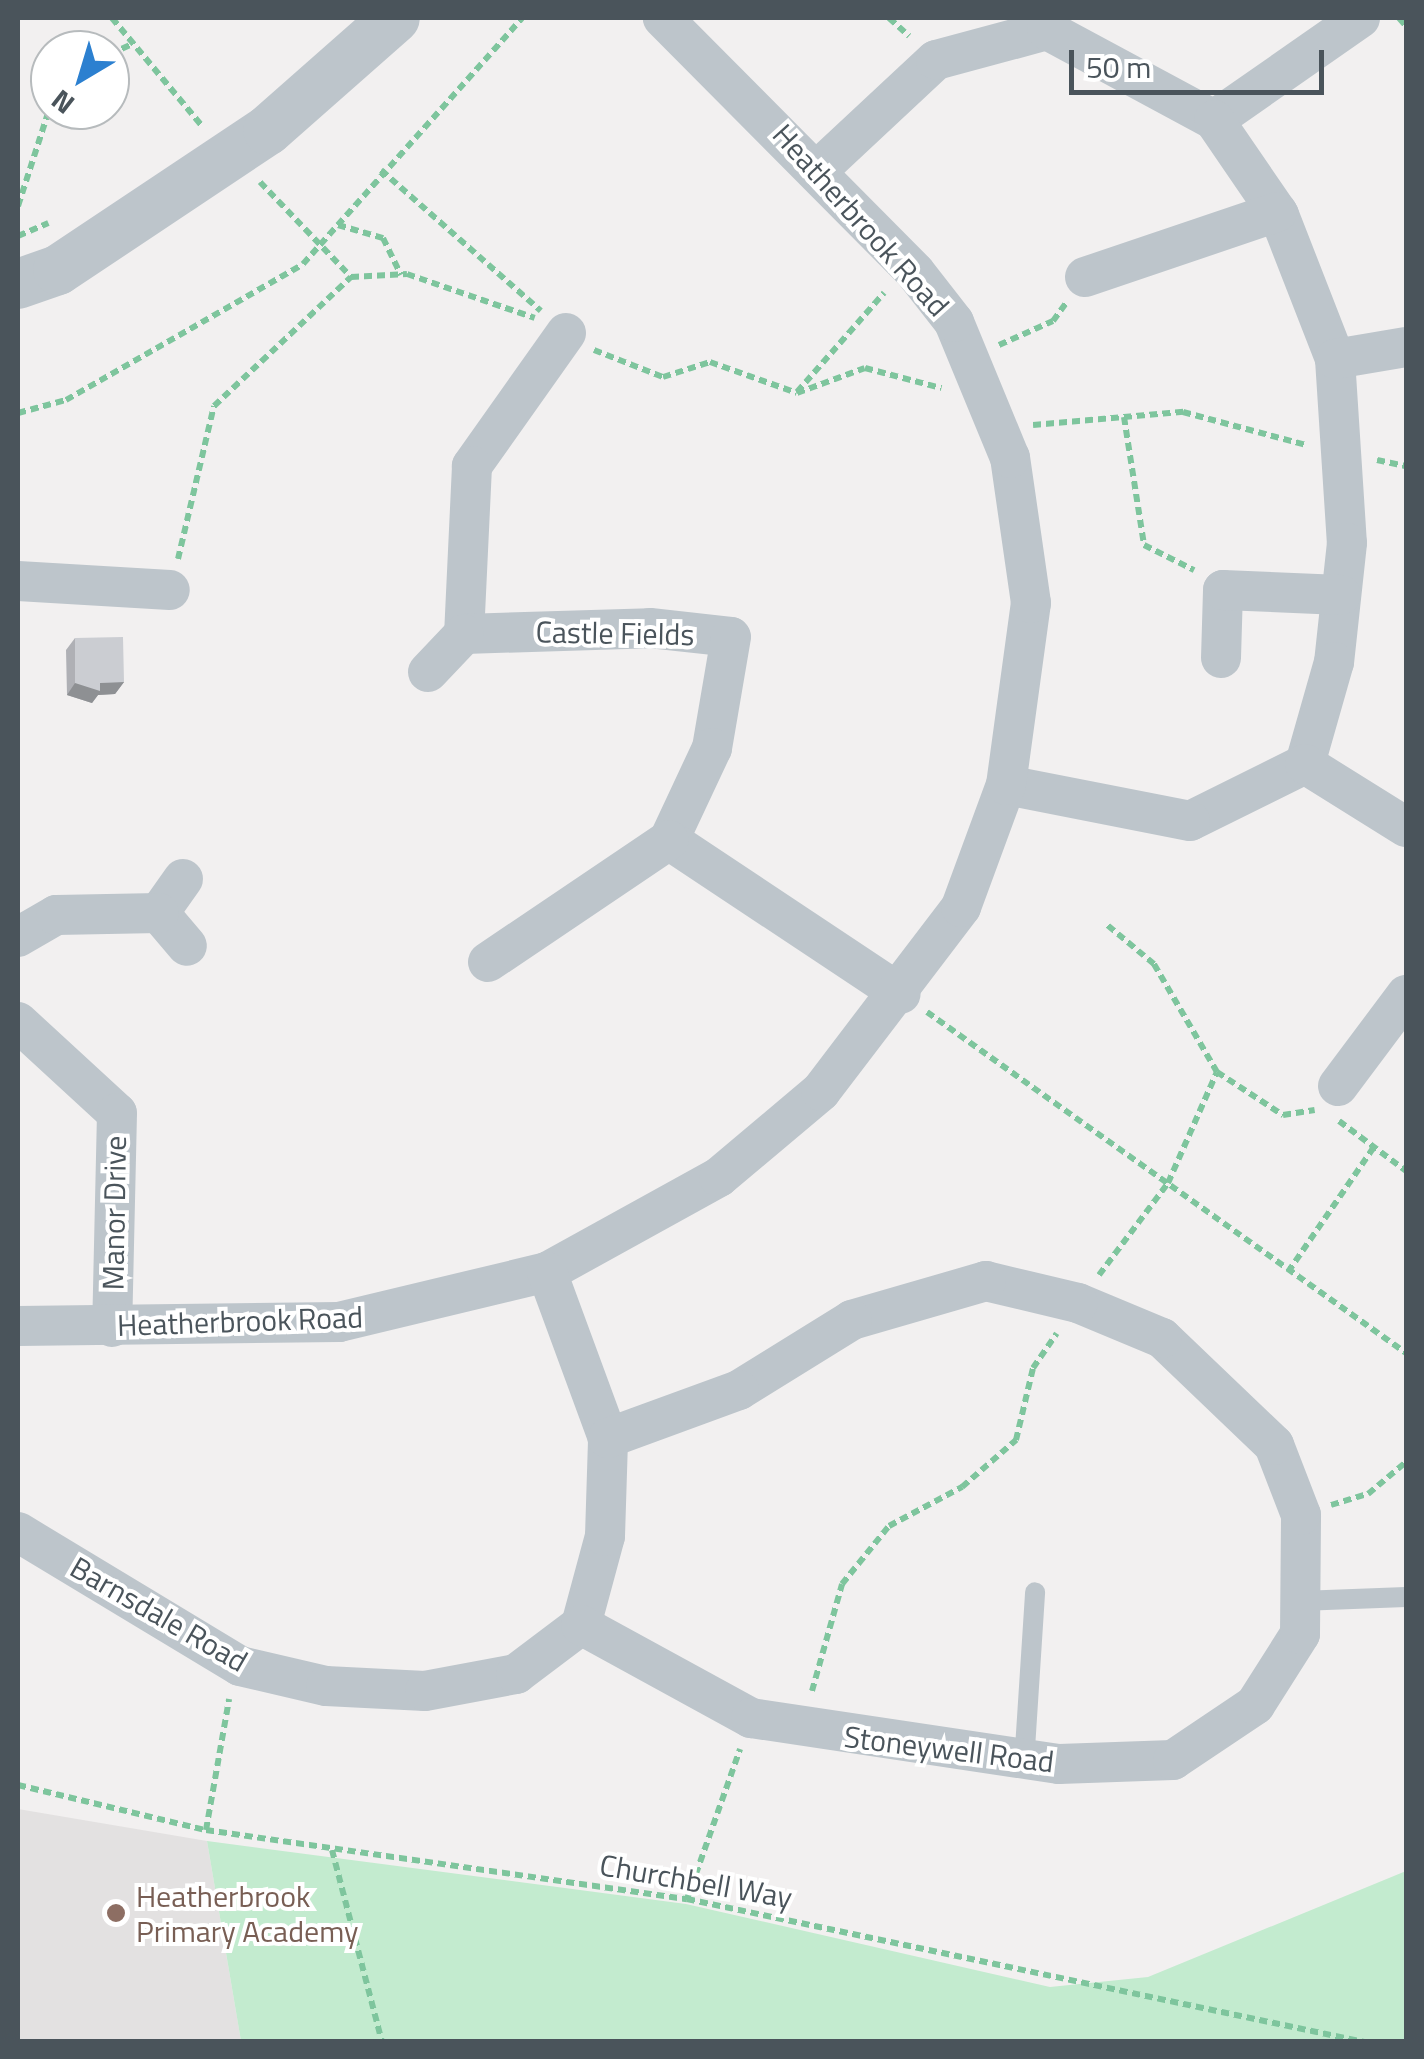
<!DOCTYPE html>
<html>
<head>
<meta charset="utf-8">
<style>
	body { margin:0 }
	#map { position:relative; width:1424px; height:2059px; overflow:hidden; background:#f2f0f0; font-family:"Titillium Web",sans-serif }
	div>[style] { position:absolute }
	.education>* { inset:0; background:#e3e1e1 }
	.green>* { inset:0; background:#c3ebcf }
	.path>* { height:6px; margin-top:-3px; transform-origin:0; background:repeating-linear-gradient(90deg,#7ec59d 0 8px,transparent 0 13px) }
	.service>* { height:20px; margin:-10px; padding:0 10px; transform-origin:10px; border-radius:10px; background:#bdc5cb }
	.minor>* { height:40px; margin:-20px; padding:0 20px; transform-origin:20px; border-radius:20px; background:#bdc5cb }
	.tertiary>* { height:50px; margin:-25px; padding:0 25px; transform-origin:25px; border-radius:25px; background:#bdc5cb }
	.wall>* { inset:0; background:#afb0b5 }
	.shaded-wall>* { inset:0; background:#8e9093 }
	.building>* { inset:0; background:#cbcdd2 }
	.dots>* { width:28px; height:28px; translate:-50% -50%; box-sizing:border-box; border:5px solid #fff; border-radius:50% }
	span { translate:-50% -50%; white-space:nowrap; text-align:center; line-height:1.15; -webkit-text-stroke:8px #fff; paint-order:stroke }
	.street-label { font-size:30px; color:#4a545b }
	.education-label { font-size:30px; color:#785e54 }
	.left { translate:0 -50%; text-align:left }
	.frame { position:absolute; inset:0; border:20px solid #4a545b; pointer-events:none }
	.north { position:absolute; left:30px; top:30px; width:100px; height:100px; box-sizing:border-box; background:#fff; border:2px solid #b7bbbd; border-radius:50%; rotate:218deg; font-size:28px; font-weight:700; line-height:40px; text-align:center; color:#4a545b }
	.north::after { content:''; display:block; margin:auto; width:35px; height:45px; background:#2c80d0; clip-path:polygon(50% 0,100% 100%,50% 72%,0 100%) }
	.scale { position:absolute; left:1069px; top:50px; width:255px; height:45px; box-sizing:border-box; border:5px solid #4a545b; border-top:0; padding-left:12px; font-size:30px; line-height:35px; white-space:nowrap; color:#4a545b; -webkit-text-stroke:8px #fff; paint-order:stroke }
</style>
</head>
<body>
<div id="map">
	<div class="education">
		<i style="clip-path:polygon(18px 1809px,207px 1841px,241px 2041px,18px 2041px)"></i>
	</div>
	<div class="green">
		<i style="clip-path:polygon(207px 1841px,686px 1904px,1050px 1987px,1148px 1977px,1406px 1871px,1406px 2041px,241px 2041px)"></i>
	</div>
	<div class="path">
		<i style="left:112px;top:18px;width:139px;rotate:50.2deg"></i>
		<i style="left:889px;top:18px;width:27px;rotate:42deg"></i>
		<i style="left:1399px;top:18px;width:11px;rotate:49deg"></i>
		<i style="left:110px;top:54px;width:22px;rotate:-24deg"></i>
		<i style="left:381px;top:170px;width:213px;rotate:41.4deg"></i>
		<i style="left:260px;top:182px;width:132px;rotate:46.2deg"></i>
		<i style="left:18px;top:206px;width:104px;rotate:-72.1deg"></i>
		<i style="left:338px;top:225px;width:47px;rotate:16.1deg"></i>
		<i style="left:383px;top:238px;width:41px;rotate:64.1deg"></i>
		<i style="left:18px;top:236px;width:33px;rotate:-23deg"></i>
		<i style="left:999px;top:345px;width:59px;rotate:-24deg"></i>
		<i style="left:1053px;top:321px;width:24px;rotate:-54deg"></i>
		<i style="left:594px;top:350px;width:74px;rotate:21.4deg"></i>
		<i style="left:663px;top:377px;width:49px;rotate:-17.7deg"></i>
		<i style="left:710px;top:362px;width:92px;rotate:19.6deg"></i>
		<i style="left:797px;top:393px;width:72px;rotate:-20.2deg"></i>
		<i style="left:865px;top:368px;width:79px;rotate:14.7deg"></i>
		<i style="left:797px;top:392px;width:132px;rotate:-48.7deg"></i>
		<i style="left:18px;top:413px;width:50px;rotate:-15.2deg"></i>
		<i style="left:66px;top:400px;width:273px;rotate:-29.8deg"></i>
		<i style="left:303px;top:264px;width:329px;rotate:-48.3deg"></i>
		<i style="left:1124px;top:417px;width:130px;rotate:81.1deg"></i>
		<i style="left:1144px;top:545px;width:56px;rotate:26.6deg"></i>
		<i style="left:1033px;top:425px;width:151px;rotate:-5deg"></i>
		<i style="left:1183px;top:412px;width:127px;rotate:15deg"></i>
		<i style="left:1377px;top:460px;width:30px;rotate:12deg"></i>
		<i style="left:178px;top:559px;width:157px;rotate:-76.8deg"></i>
		<i style="left:214px;top:406px;width:188px;rotate:-43.3deg"></i>
		<i style="left:351px;top:277px;width:56px;rotate:-3.1deg"></i>
		<i style="left:407px;top:274px;width:135px;rotate:19deg"></i>
		<i style="left:927px;top:1012px;width:588px;rotate:35.45deg"></i>
		<i style="left:1217px;top:1072px;width:79px;rotate:33.1deg"></i>
		<i style="left:1283px;top:1115px;width:32px;rotate:-9deg"></i>
		<i style="left:1339px;top:1121px;width:84px;rotate:36.7deg"></i>
		<i style="left:1288px;top:1272px;width:152px;rotate:-55.5deg"></i>
		<i style="left:1099px;top:1275px;width:115px;rotate:-53.1deg"></i>
		<i style="left:1168px;top:1183px;width:121px;rotate:-66.2deg"></i>
		<i style="left:1217px;top:1072px;width:125px;rotate:-120.3deg"></i>
		<i style="left:1154px;top:964px;width:62px;rotate:-140.2deg"></i>
		<i style="left:1331px;top:1505px;width:39px;rotate:-17deg"></i>
		<i style="left:1368px;top:1494px;width:50px;rotate:-40.1deg"></i>
		<i style="left:812px;top:1691px;width:111px;rotate:-74.3deg"></i>
		<i style="left:842px;top:1584px;width:75px;rotate:-51deg"></i>
		<i style="left:889px;top:1526px;width:83px;rotate:-28.1deg"></i>
		<i style="left:962px;top:1487px;width:72px;rotate:-41deg"></i>
		<i style="left:1016px;top:1440px;width:74px;rotate:-76.7deg"></i>
		<i style="left:1033px;top:1368px;width:42px;rotate:-55.6deg"></i>
		<i style="left:18px;top:1785px;width:193px;rotate:13.5deg"></i>
		<i style="left:206px;top:1830px;width:486px;rotate:8.2deg"></i>
		<i style="left:687px;top:1899px;width:692px;rotate:11.93deg"></i>
		<i style="left:206px;top:1830px;width:133px;rotate:-80deg"></i>
		<i style="left:332px;top:1850px;width:198px;rotate:75.4deg"></i>
		<i style="left:687px;top:1899px;width:159px;rotate:-70.5deg"></i>
	</div>
	<div class="service">
		<i style="left:1300px;top:1601px;width:106px;rotate:-2.2deg"></i>
		<i style="left:1024px;top:1764px;width:172px;rotate:-86.3deg"></i>
	</div>
	<div class="minor">
		<i style="left:1214px;top:120px;width:178px;rotate:-34.9deg"></i>
		<i style="left:820px;top:168px;width:158px;rotate:-43deg"></i>
		<i style="left:936px;top:60px;width:115px;rotate:-15.1deg"></i>
		<i style="left:1047px;top:30px;width:190px;rotate:28.3deg"></i>
		<i style="left:1214px;top:120px;width:115px;rotate:55.6deg"></i>
		<i style="left:1279px;top:215px;width:155px;rotate:68.7deg"></i>
		<i style="left:1335px;top:359px;width:184px;rotate:86.3deg"></i>
		<i style="left:1347px;top:543px;width:120px;rotate:96.2deg"></i>
		<i style="left:1334px;top:662px;width:106px;rotate:105.9deg"></i>
		<i style="left:1305px;top:764px;width:128px;rotate:153.6deg"></i>
		<i style="left:1190px;top:821px;width:187px;rotate:-168.9deg"></i>
		<i style="left:1085px;top:277px;width:203px;rotate:-18.7deg"></i>
		<i style="left:566px;top:333px;width:163px;rotate:125.3deg"></i>
		<i style="left:472px;top:466px;width:168px;rotate:92.7deg"></i>
		<i style="left:464px;top:634px;width:186px;rotate:-1.8deg"></i>
		<i style="left:650px;top:628px;width:81px;rotate:6.3deg"></i>
		<i style="left:731px;top:637px;width:113px;rotate:99.7deg"></i>
		<i style="left:712px;top:748px;width:102px;rotate:115.1deg"></i>
		<i style="left:669px;top:840px;width:278px;rotate:33.6deg"></i>
		<i style="left:1335px;top:359px;width:72px;rotate:-9.6deg"></i>
		<i style="left:18px;top:581px;width:152px;rotate:3.4deg"></i>
		<i style="left:1221px;top:658px;width:68px;rotate:-88.3deg"></i>
		<i style="left:1223px;top:590px;width:118px;rotate:2.4deg"></i>
		<i style="left:428px;top:672px;width:52px;rotate:-46.5deg"></i>
		<i style="left:1305px;top:764px;width:119px;rotate:32deg"></i>
		<i style="left:183px;top:879px;width:42px;rotate:125.2deg"></i>
		<i style="left:159px;top:913px;width:43px;rotate:49.7deg"></i>
		<i style="left:18px;top:937px;width:44px;rotate:-30.1deg"></i>
		<i style="left:56px;top:915px;width:103px;rotate:-1.1deg"></i>
		<i style="left:488px;top:962px;width:218px;rotate:-34deg"></i>
		<i style="left:18px;top:1022px;width:134px;rotate:42.6deg"></i>
		<i style="left:117px;top:1113px;width:214px;rotate:91.3deg"></i>
		<i style="left:1338px;top:1086px;width:114px;rotate:-53.2deg"></i>
		<i style="left:18px;top:1326px;width:321px;rotate:-0.7deg"></i>
		<i style="left:339px;top:1322px;width:214px;rotate:-13.5deg"></i>
		<i style="left:547px;top:1272px;width:196px;rotate:-28.9deg"></i>
		<i style="left:719px;top:1177px;width:133px;rotate:-40.1deg"></i>
		<i style="left:821px;top:1091px;width:231px;rotate:-52.7deg"></i>
		<i style="left:961px;top:907px;width:130px;rotate:-69.8deg"></i>
		<i style="left:1006px;top:785px;width:184px;rotate:-82.2deg"></i>
		<i style="left:1031px;top:603px;width:147px;rotate:-98.2deg"></i>
		<i style="left:1010px;top:458px;width:147px;rotate:-112.4deg"></i>
		<i style="left:954px;top:322px;width:63px;rotate:-128deg"></i>
		<i style="left:915px;top:272px;width:358px;rotate:-134.8deg"></i>
		<i style="left:18px;top:1532px;width:259px;rotate:31.1deg"></i>
		<i style="left:240px;top:1666px;width:88px;rotate:13.1deg"></i>
		<i style="left:326px;top:1686px;width:99px;rotate:2.9deg"></i>
		<i style="left:425px;top:1691px;width:93px;rotate:-10.6deg"></i>
		<i style="left:516px;top:1674px;width:81px;rotate:-37deg"></i>
		<i style="left:581px;top:1625px;width:92px;rotate:-74.9deg"></i>
		<i style="left:605px;top:1536px;width:98px;rotate:-88.2deg"></i>
		<i style="left:608px;top:1438px;width:177px;rotate:-110.2deg"></i>
		<i style="left:581px;top:1625px;width:194px;rotate:28.7deg"></i>
		<i style="left:751px;top:1718px;width:311px;rotate:8.5deg"></i>
		<i style="left:1059px;top:1764px;width:114px;rotate:-2deg"></i>
		<i style="left:1173px;top:1760px;width:99px;rotate:-33.9deg"></i>
		<i style="left:1255px;top:1705px;width:84px;rotate:-57.6deg"></i>
		<i style="left:1300px;top:1634px;width:119px;rotate:-89.5deg"></i>
		<i style="left:1301px;top:1515px;width:75px;rotate:-111.1deg"></i>
		<i style="left:1274px;top:1445px;width:155px;rotate:-136.3deg"></i>
		<i style="left:1162px;top:1338px;width:91px;rotate:-157.4deg"></i>
		<i style="left:1078px;top:1303px;width:95px;rotate:-166.6deg"></i>
		<i style="left:986px;top:1281px;width:140px;rotate:163.8deg"></i>
		<i style="left:852px;top:1320px;width:133px;rotate:148.2deg"></i>
		<i style="left:739px;top:1390px;width:140px;rotate:159.9deg"></i>
	</div>
	<div class="tertiary">
		<i style="left:18px;top:284px;width:42px;rotate:-19.3deg"></i>
		<i style="left:58px;top:270px;width:252px;rotate:-33.7deg"></i>
		<i style="left:268px;top:130px;width:169px;rotate:-41.4deg"></i>
	</div>
	<div class="wall">
		<i style="clip-path:polygon(75px 638px,124px 682px,115px 694px,98px 695px,92px 703px,67px 695px,66px 650px)"></i>
	</div>
	<div class="shaded-wall">
		<i style="clip-path:polygon(124px 682px,115px 694px,98px 695px,92px 703px,67px 695px,75px 683px)"></i>
	</div>
	<div class="building">
		<i style="clip-path:polygon(123px 637px,124px 682px,100px 683px,100px 691px,75px 683px,75px 638px)"></i>
	</div>
	<div class="dots">
		<i style="left:116px;top:1913px;background:#8d6e63"></i>
	</div>
	<div class="street-label">
		<span style="left:861px;top:220px;rotate:48deg">Heatherbrook Road</span>
		<span style="left:615px;top:633px;rotate:1deg">Castle Fields</span>
		<span style="left:114px;top:1213px;rotate:-89deg">Manor Drive</span>
		<span style="left:240px;top:1321px;rotate:-2deg">Heatherbrook Road</span>
		<span style="left:159px;top:1614px;rotate:30deg">Barnsdale Road</span>
		<span style="left:949px;top:1749px;rotate:7deg">Stoneywell Road</span>
		<span style="left:696px;top:1881px;rotate:10deg">Churchbell Way</span>
	</div>
	<div class="education-label">
		<span class="left" style="left:136px;top:1913px">Heatherbrook<br>Primary Academy</span>
	</div>
	<div class="frame"></div>
	<div class="north">N</div>
	<div class="scale">50 m</div>
</div>
</body>
</html>
